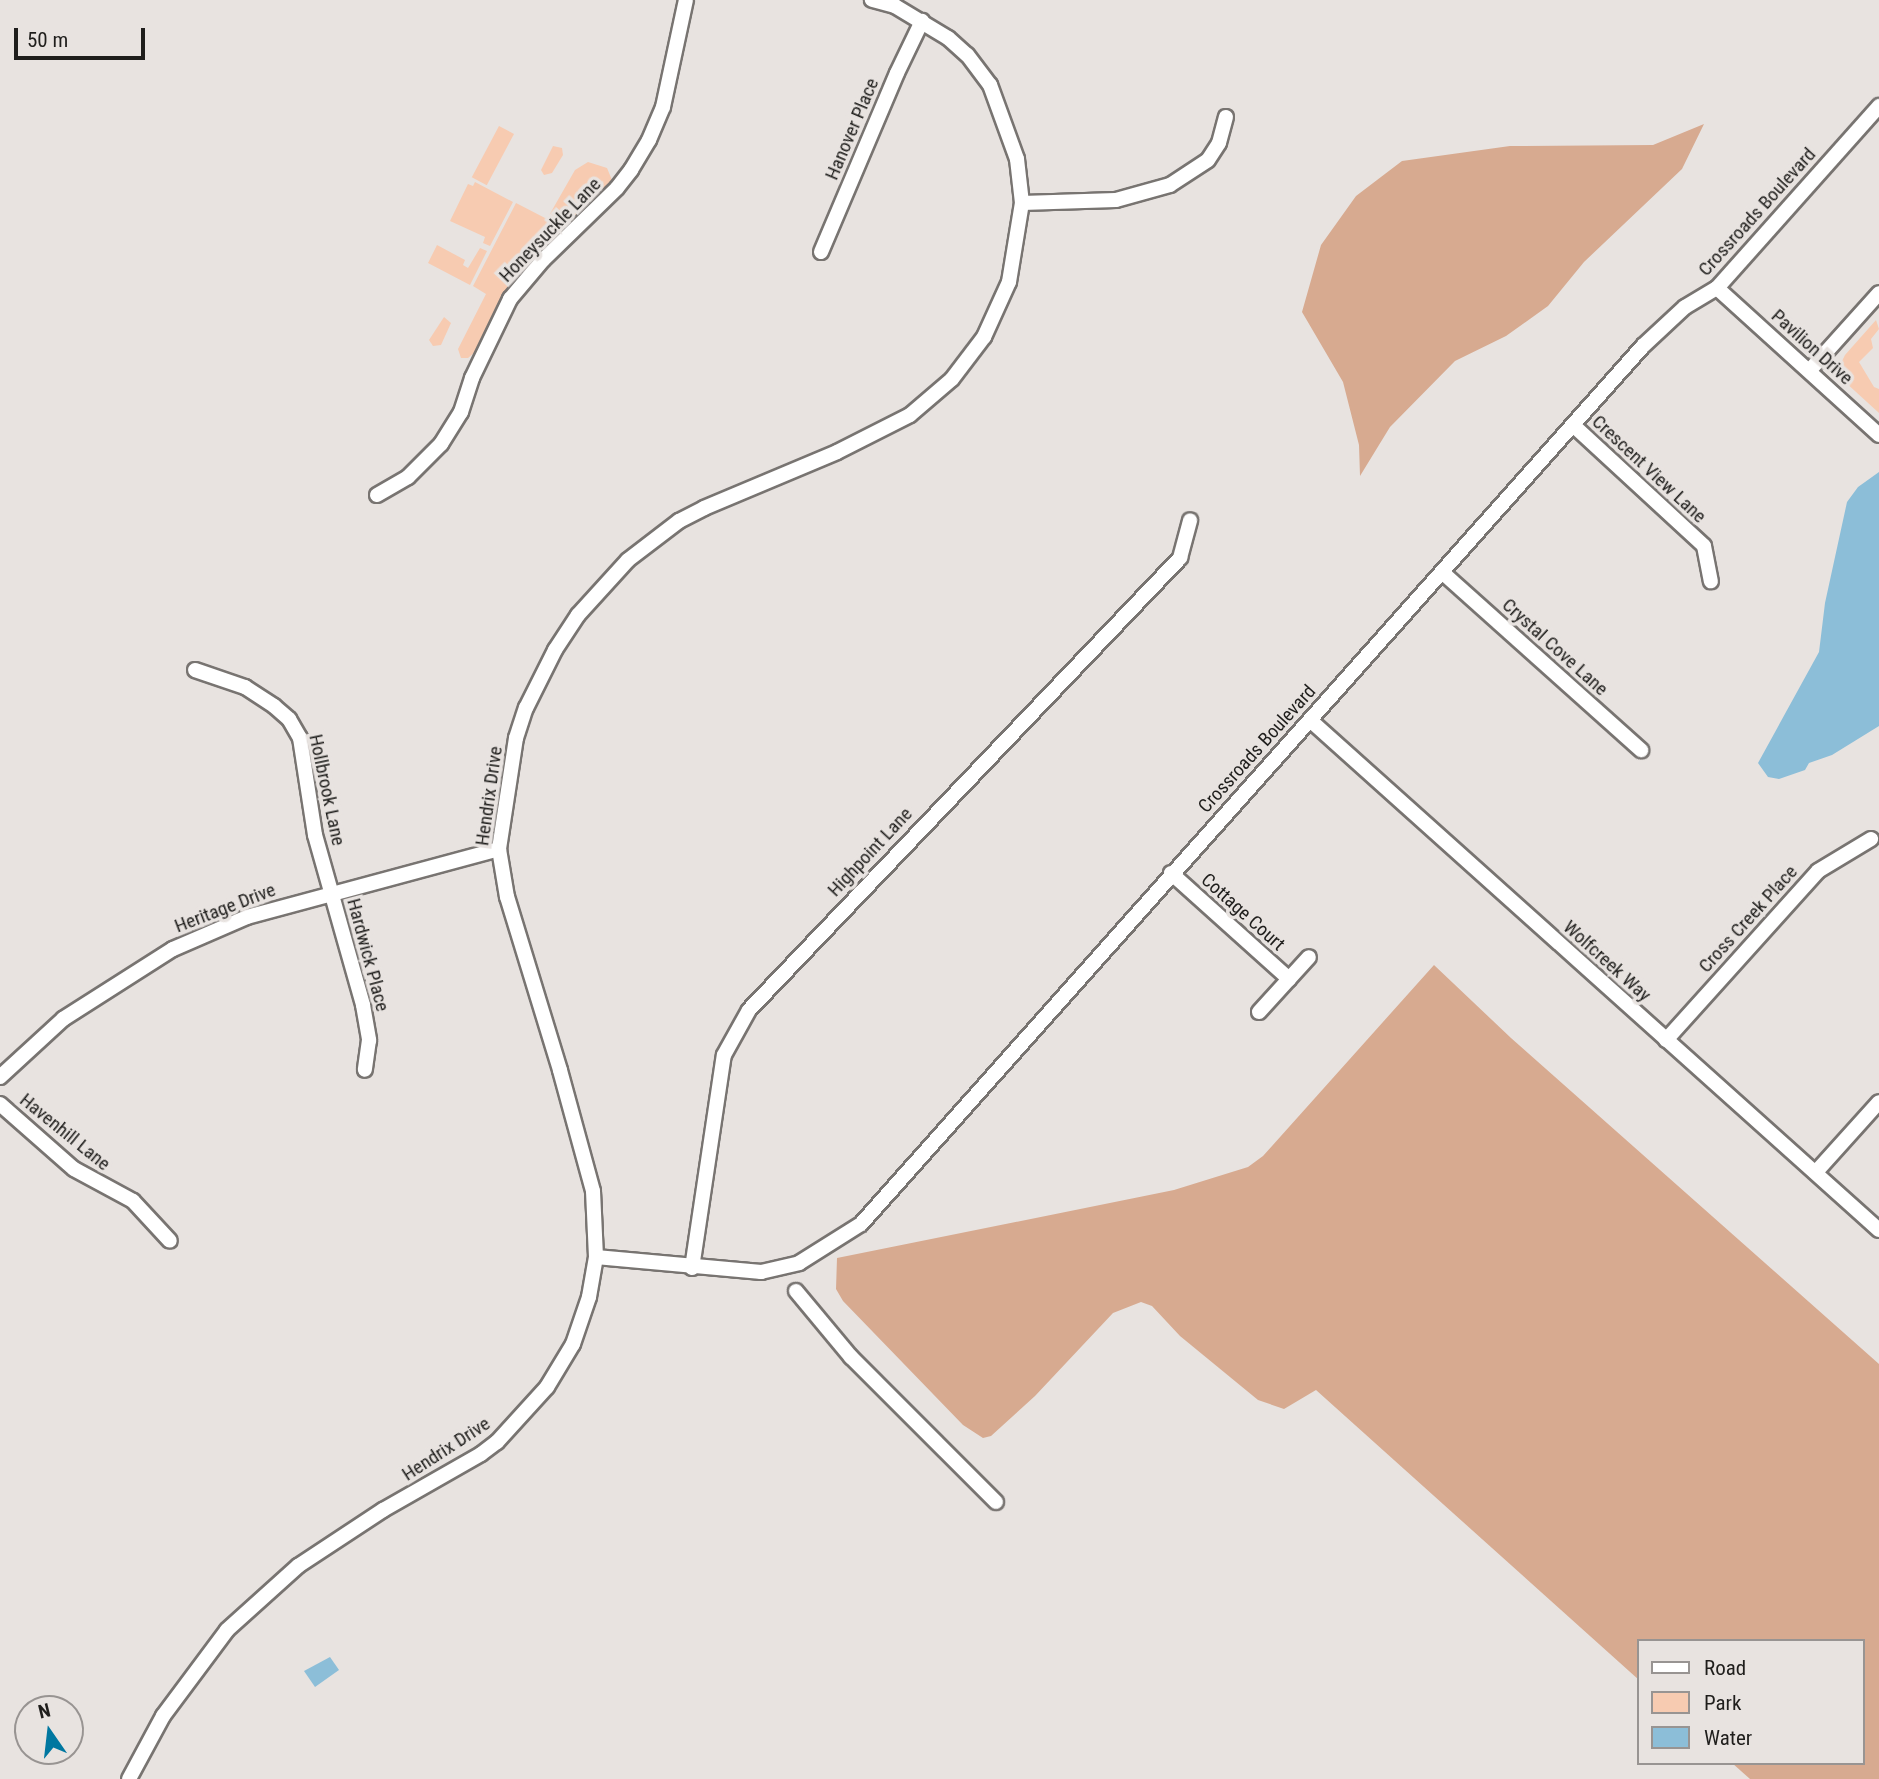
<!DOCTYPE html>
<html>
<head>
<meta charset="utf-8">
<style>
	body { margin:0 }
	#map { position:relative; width:1879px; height:1779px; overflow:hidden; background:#e8e3e0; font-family:"Roboto Condensed",sans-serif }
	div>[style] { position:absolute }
	.green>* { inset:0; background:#f7cbb1; transform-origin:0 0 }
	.forest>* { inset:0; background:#d7aa90 }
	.water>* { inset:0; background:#8cbed8 }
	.roads { filter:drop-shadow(2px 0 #787471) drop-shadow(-2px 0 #787471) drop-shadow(0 2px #787471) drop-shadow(0 -2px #787471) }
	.minor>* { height:14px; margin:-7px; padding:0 7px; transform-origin:7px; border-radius:7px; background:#fff }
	span { translate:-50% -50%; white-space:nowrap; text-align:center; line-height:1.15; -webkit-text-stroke:7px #e8e3e0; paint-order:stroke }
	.street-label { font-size:19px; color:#1f1e1c }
	.legend { position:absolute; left:1637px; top:1639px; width:228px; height:126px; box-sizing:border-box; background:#e8e3e0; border:2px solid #989492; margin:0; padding:9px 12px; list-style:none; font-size:21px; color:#1f1e1c }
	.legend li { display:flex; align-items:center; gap:14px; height:35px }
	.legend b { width:35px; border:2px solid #989492 }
	.north { position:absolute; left:14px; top:1695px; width:70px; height:70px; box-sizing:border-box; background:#e8e3e0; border:2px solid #989492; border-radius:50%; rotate:346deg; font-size:19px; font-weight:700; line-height:28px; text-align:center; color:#1f1e1c }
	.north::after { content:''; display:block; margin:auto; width:24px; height:32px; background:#0077a0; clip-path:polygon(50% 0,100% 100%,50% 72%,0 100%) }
	.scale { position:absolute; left:14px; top:28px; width:131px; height:32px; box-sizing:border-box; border:4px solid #1f1e1c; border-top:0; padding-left:9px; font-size:21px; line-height:24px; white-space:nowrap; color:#1f1e1c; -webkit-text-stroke:5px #e8e3e0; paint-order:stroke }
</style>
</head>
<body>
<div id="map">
	<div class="green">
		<i style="left:499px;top:126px;width:17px;height:58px;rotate:28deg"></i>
		<i style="clip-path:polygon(553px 146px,562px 148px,563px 155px,552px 173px,544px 175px,541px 170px)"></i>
		<i style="clip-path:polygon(588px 162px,607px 168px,612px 180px,515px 279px,500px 301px,474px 353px,468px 358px,461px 358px,458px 349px,486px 294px,473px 286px,516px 203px,547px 219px,575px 170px)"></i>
		<i style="clip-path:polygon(475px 182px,513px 202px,490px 246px,483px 243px,485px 237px,450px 221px,468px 184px,473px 186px)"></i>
		<i style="clip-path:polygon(437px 245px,465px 260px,463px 265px,468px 268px,480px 248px,487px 251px,470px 285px,428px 263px)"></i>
		<i style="clip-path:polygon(444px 317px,451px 323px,441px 345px,433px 346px,429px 340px)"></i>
		<i style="clip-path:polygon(1876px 320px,1879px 329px,1871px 339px,1873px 348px,1859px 362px,1874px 387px,1879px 389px,1879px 413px,1844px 381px,1839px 367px,1845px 355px)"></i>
	</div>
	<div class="forest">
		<i style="clip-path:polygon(1704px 124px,1682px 169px,1584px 262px,1548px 306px,1506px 336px,1455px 361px,1390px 427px,1360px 476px,1359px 445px,1343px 382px,1302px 312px,1321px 245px,1356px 196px,1402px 161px,1510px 146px,1653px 145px)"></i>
		<i style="clip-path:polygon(1434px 965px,1511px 1038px,1879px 1364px,1879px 1779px,1750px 1779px,1732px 1763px,1863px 1763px,1863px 1641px,1639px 1641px,1639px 1680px,1316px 1390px,1284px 1409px,1258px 1400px,1180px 1336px,1152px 1306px,1141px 1302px,1113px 1313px,1035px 1396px,991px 1436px,983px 1438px,963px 1425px,843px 1301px,836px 1289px,837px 1258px,1174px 1190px,1248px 1167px,1263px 1156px)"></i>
	</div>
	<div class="water">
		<i style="clip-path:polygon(1879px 472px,1879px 726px,1832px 755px,1809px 763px,1805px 770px,1779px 779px,1768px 777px,1758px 763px,1819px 652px,1825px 603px,1847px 502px,1858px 487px)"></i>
		<i style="clip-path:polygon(330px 1657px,339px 1670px,315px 1687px,304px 1671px)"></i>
	</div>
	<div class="roads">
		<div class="minor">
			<i style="left:1022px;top:203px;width:94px;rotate:-1.8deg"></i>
			<i style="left:1116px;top:200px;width:56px;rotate:-15.5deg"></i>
			<i style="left:1170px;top:185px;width:45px;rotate:-33.3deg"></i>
			<i style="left:1208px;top:160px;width:20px;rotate:-57deg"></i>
			<i style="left:1219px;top:143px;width:27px;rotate:-75deg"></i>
			<i style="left:821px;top:252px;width:194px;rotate:-67deg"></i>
			<i style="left:897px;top:73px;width:58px;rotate:-64.3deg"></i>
			<i style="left:1717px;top:288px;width:219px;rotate:42.2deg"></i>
			<i style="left:1810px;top:370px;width:103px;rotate:-48.1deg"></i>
			<i style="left:1573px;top:425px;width:178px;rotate:42.7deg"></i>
			<i style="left:1704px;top:546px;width:36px;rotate:79deg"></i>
			<i style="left:377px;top:495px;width:36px;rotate:-30deg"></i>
			<i style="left:408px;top:477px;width:47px;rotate:-45deg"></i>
			<i style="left:441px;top:444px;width:38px;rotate:-58deg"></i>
			<i style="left:461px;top:412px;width:36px;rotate:-72deg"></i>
			<i style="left:472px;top:378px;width:88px;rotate:-64.3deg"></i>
			<i style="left:510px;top:299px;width:51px;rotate:-49.8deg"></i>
			<i style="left:543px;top:260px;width:103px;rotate:-44.2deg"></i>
			<i style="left:617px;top:188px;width:23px;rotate:-52deg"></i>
			<i style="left:631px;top:170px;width:35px;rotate:-59deg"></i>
			<i style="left:649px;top:140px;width:36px;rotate:-67deg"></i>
			<i style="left:663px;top:107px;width:109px;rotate:-77.9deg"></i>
			<i style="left:1443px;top:573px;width:266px;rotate:41.8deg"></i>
			<i style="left:195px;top:670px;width:53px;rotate:18.8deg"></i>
			<i style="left:245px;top:687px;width:35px;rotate:33deg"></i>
			<i style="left:274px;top:706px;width:20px;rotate:41deg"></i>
			<i style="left:289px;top:719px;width:22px;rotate:60deg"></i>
			<i style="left:300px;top:738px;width:98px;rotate:81.2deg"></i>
			<i style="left:315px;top:835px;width:177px;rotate:74.2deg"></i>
			<i style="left:363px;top:1005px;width:36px;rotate:80deg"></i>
			<i style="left:369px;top:1040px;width:30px;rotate:98deg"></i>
			<i style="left:1310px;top:720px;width:764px;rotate:41.87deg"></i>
			<i style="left:1171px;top:873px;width:159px;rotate:41.9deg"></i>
			<i style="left:1259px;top:1012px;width:74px;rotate:-47.7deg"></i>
			<i style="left:1666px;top:1040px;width:227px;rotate:-48deg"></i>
			<i style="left:1818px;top:871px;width:62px;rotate:-31.1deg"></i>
			<i style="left:0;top:1077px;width:86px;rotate:-42.6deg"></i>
			<i style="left:63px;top:1019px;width:130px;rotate:-32.5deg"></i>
			<i style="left:173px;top:949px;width:81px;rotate:-23.4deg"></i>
			<i style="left:247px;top:917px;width:261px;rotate:-15.1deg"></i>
			<i style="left:0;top:1104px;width:98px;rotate:41.3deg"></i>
			<i style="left:74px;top:1169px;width:67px;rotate:28.5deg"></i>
			<i style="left:133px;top:1201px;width:54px;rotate:47.2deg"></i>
			<i style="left:1816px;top:1172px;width:94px;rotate:-48deg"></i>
			<i style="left:596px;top:1257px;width:166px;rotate:5.2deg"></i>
			<i style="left:761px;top:1272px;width:39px;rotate:-13deg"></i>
			<i style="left:799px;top:1263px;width:73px;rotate:-32.2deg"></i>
			<i style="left:861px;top:1224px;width:1176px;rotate:-48.31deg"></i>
			<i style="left:1643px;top:346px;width:57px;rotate:-42.9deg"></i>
			<i style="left:1685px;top:307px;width:37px;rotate:-31deg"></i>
			<i style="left:1717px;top:288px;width:244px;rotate:-48.3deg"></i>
			<i style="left:692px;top:1268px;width:215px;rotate:-81.5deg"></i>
			<i style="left:724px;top:1055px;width:51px;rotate:-60.9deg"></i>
			<i style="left:749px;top:1010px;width:625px;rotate:-46.36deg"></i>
			<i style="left:1180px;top:558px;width:39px;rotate:-75deg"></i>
			<i style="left:796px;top:1291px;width:86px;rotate:50.2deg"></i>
			<i style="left:851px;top:1357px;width:205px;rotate:45deg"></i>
			<i style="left:129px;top:1779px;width:72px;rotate:-61.6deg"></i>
			<i style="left:163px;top:1716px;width:107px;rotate:-53.3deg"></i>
			<i style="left:227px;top:1630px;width:96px;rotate:-42deg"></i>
			<i style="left:298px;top:1566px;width:102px;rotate:-33.4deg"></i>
			<i style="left:383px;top:1510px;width:113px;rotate:-29.7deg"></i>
			<i style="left:481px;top:1454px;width:20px;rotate:-37deg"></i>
			<i style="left:497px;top:1442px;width:74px;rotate:-47.7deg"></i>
			<i style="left:547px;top:1387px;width:50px;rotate:-58.8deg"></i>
			<i style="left:573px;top:1344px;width:50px;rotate:-71.2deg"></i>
			<i style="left:589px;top:1297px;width:41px;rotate:-80.1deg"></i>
			<i style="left:596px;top:1257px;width:66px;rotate:-92.6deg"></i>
			<i style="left:593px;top:1191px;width:125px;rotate:-105.3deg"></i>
			<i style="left:560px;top:1070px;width:181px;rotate:-107deg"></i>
			<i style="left:507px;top:897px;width:49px;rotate:-99.5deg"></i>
			<i style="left:499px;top:849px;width:112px;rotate:-81.3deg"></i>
			<i style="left:516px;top:738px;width:32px;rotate:-72deg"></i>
			<i style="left:526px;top:708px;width:65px;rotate:-63.4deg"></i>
			<i style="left:555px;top:650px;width:42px;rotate:-56.7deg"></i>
			<i style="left:578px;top:615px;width:74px;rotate:-47.7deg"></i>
			<i style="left:628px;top:560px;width:64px;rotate:-37.4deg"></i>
			<i style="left:679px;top:521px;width:28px;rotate:-27deg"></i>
			<i style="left:704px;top:508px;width:144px;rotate:-22.8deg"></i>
			<i style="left:837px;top:452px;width:82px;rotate:-26.9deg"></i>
			<i style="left:910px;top:415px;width:55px;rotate:-40.6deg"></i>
			<i style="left:952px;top:379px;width:53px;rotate:-52.7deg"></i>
			<i style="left:984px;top:337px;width:60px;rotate:-65.6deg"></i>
			<i style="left:1009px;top:282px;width:80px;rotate:-80.7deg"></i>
			<i style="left:1022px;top:203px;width:44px;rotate:-96.5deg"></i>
			<i style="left:1017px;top:159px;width:79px;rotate:-110deg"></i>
			<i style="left:990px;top:85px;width:38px;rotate:-127deg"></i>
			<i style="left:967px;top:55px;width:25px;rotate:-138deg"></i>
			<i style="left:948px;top:38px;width:62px;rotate:-148.9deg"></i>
			<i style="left:895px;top:6px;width:24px;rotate:-165deg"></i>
		</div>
	</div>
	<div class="street-label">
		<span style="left:852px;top:129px;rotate:-67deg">Hanover Place</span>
		<span style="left:1757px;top:212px;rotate:-48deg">Crossroads Boulevard</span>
		<span style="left:550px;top:230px;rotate:-46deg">Honeysuckle Lane</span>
		<span style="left:1812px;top:347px;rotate:42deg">Pavilion Drive</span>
		<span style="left:1649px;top:469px;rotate:43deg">Crescent View Lane</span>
		<span style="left:1555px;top:647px;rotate:42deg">Crystal Cove Lane</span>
		<span style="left:1257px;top:749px;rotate:-48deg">Crossroads Boulevard</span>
		<span style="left:327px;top:790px;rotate:78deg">Hollbrook Lane</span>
		<span style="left:489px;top:796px;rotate:-82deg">Hendrix Drive</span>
		<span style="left:870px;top:852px;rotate:-47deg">Highpoint Lane</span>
		<span style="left:225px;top:908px;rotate:-21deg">Heritage Drive</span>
		<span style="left:1243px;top:912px;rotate:42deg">Cottage Court</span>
		<span style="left:1748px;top:919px;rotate:-48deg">Cross Creek Place</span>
		<span style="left:368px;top:955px;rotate:75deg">Hardwick Place</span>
		<span style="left:1607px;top:961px;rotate:42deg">Wolfcreek Way</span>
		<span style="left:65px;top:1132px;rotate:39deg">Havenhill Lane</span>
		<span style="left:446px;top:1449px;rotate:-33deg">Hendrix Drive</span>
	</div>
	<ul class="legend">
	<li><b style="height:9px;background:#fff"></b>Road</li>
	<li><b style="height:19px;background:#f7cbb1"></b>Park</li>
	<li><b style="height:19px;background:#8cbed8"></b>Water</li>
	</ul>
	<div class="north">N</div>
	<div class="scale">50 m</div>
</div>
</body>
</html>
